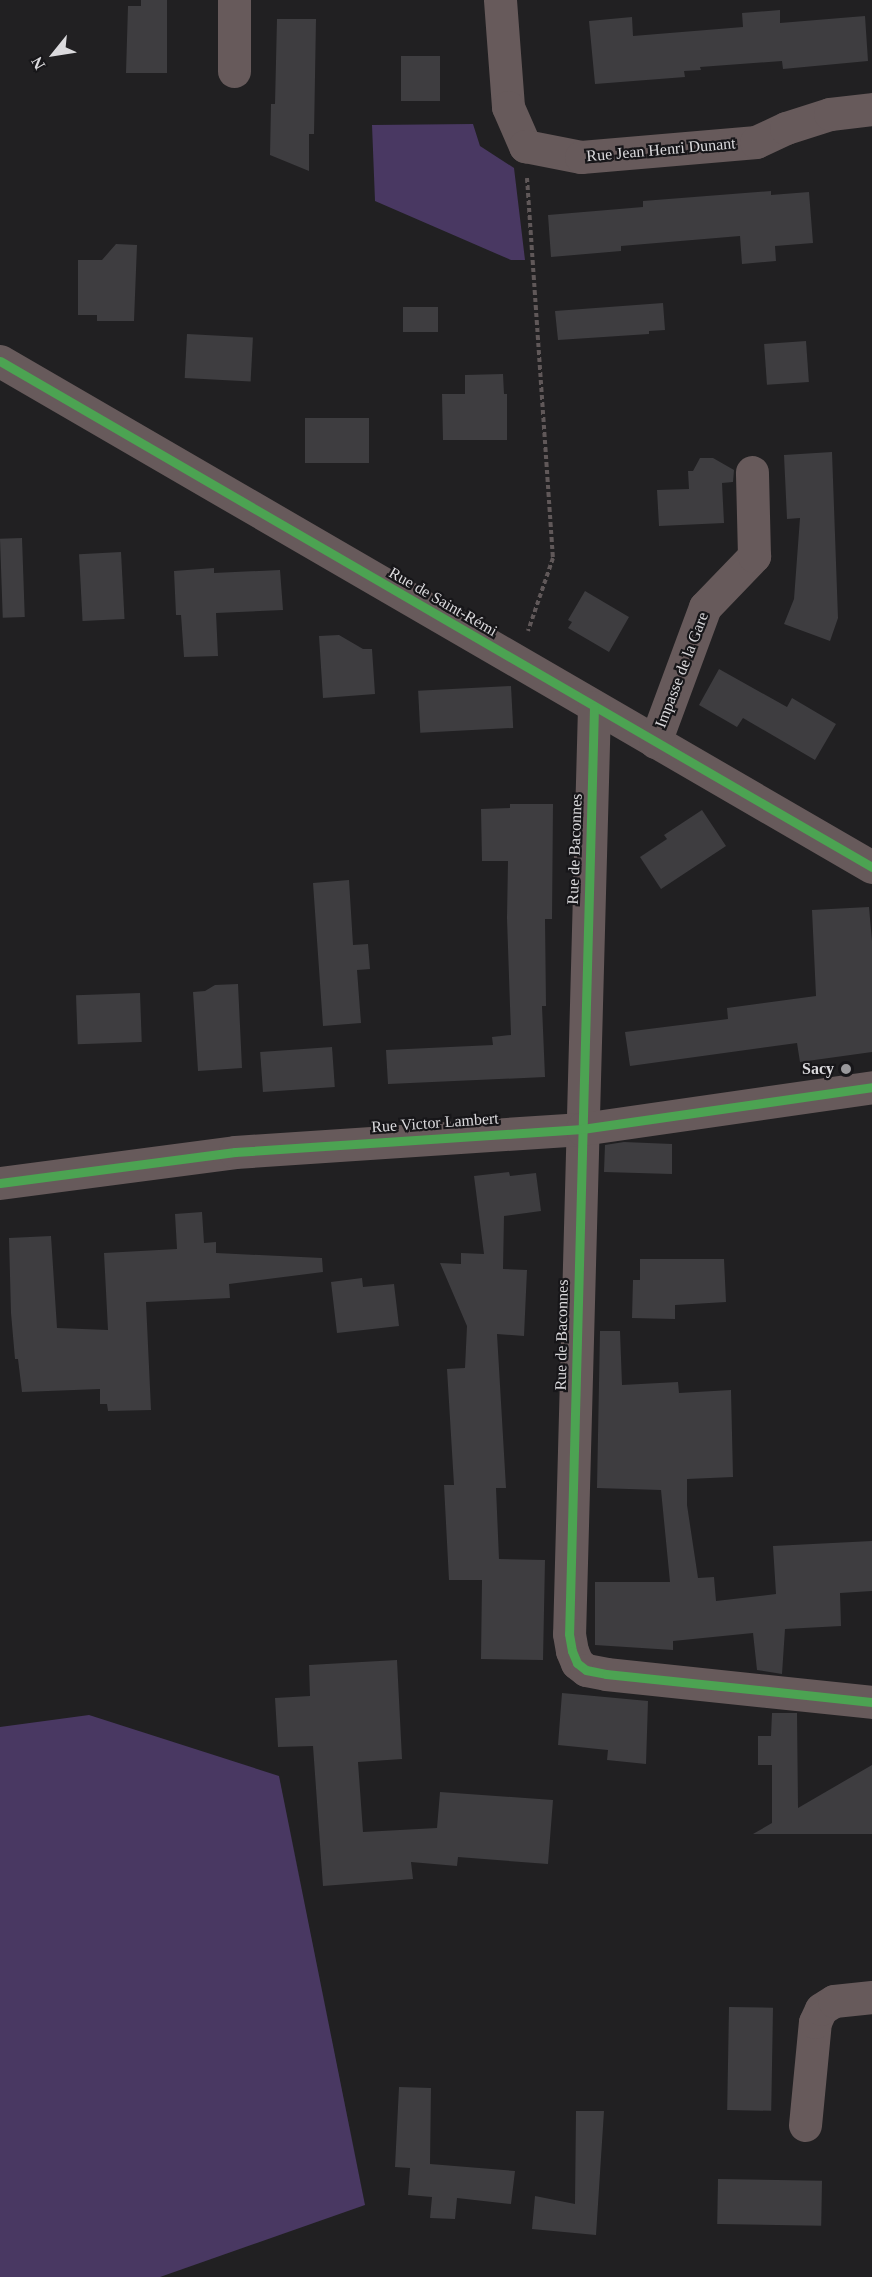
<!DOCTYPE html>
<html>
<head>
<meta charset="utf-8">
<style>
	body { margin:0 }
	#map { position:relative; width:872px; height:2277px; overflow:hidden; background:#212022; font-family:Georgia,serif }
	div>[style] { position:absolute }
	.green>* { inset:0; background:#493862 }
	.building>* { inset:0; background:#3e3d40; transform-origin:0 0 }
	.path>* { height:4px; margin-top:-2px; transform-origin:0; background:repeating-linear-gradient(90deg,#605859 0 4.5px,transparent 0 7.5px) }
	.minor>* { height:33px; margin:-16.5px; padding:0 16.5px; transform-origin:16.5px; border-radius:16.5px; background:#675a5b }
	.cycleway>* { height:9px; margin:-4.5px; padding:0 4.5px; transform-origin:4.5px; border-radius:4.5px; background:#4ca352 }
	.dots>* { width:16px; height:16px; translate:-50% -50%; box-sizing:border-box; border:3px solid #171619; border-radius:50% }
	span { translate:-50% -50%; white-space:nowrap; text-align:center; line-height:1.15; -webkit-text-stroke:4.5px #171619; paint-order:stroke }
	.street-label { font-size:16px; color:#dbdadd }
	.poi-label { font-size:16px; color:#dbdadd; font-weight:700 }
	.right { translate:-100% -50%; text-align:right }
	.north { position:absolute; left:24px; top:24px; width:60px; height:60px; -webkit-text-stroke:4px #171619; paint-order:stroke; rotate:240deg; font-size:16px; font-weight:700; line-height:24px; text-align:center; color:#dbdadd }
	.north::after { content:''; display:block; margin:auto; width:21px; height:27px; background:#dbdadd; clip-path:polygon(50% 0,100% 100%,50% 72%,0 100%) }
</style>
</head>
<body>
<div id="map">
	<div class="green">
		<i style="clip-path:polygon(473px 124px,480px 146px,514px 168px,525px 260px,511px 260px,375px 201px,372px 125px)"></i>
		<i style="clip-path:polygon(89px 1715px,279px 1776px,365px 2205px,160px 2277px,0 2277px,0 1727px)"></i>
	</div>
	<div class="building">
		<i style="clip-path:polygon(141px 0,167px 0,167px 73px,126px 73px,128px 6px,141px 6px)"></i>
		<i style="clip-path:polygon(780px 10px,780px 23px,865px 16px,868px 61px,783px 69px,782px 61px,700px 67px,701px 70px,684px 71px,685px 77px,595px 84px,589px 21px,632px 17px,633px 36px,743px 27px,742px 13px)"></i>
		<i style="clip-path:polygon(277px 19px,316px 19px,314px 134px,309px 134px,309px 171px,270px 155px,271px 104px,275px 104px)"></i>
		<i style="left:401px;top:56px;width:39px;height:45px"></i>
		<i style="clip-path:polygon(771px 191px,771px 195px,809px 192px,813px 243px,775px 246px,776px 261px,742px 264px,740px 236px,621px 246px,621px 251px,551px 257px,548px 215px,643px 207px,643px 201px)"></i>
		<i style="clip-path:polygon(116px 244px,137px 245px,134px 321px,97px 321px,97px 315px,78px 315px,78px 260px,102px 260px)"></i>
		<i style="clip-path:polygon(663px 303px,665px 330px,649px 331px,649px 334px,558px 340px,555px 311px)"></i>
		<i style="left:438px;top:307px;width:25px;height:35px;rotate:90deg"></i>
		<i style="left:187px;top:334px;width:66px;height:44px;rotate:3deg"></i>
		<i style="left:806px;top:341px;width:41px;height:42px;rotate:86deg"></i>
		<i style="clip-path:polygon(503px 374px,504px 394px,507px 394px,507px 440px,443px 440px,442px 394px,465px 394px,465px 375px)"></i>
		<i style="left:369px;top:418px;width:45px;height:64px;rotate:90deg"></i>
		<i style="clip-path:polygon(832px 452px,838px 618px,830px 641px,784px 624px,794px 599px,800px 518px,787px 519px,784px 455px)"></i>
		<i style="clip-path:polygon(700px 458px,713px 458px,734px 470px,733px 482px,722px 483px,724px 523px,659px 526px,657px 490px,689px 489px,688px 471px,693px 471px)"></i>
		<i style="left:22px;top:538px;width:79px;height:22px;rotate:88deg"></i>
		<i style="left:121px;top:552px;width:67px;height:42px;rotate:87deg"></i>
		<i style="clip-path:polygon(214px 568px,214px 573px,280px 570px,283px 610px,216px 613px,218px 656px,184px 657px,181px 615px,176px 615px,174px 571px)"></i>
		<i style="clip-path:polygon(585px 591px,629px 617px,609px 652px,568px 628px,572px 622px,568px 620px)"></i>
		<i style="clip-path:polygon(339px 635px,363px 649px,372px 649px,375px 694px,323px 698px,319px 636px)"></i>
		<i style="clip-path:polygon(719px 669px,787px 707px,792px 698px,836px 724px,815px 760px,743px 718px,737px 727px,699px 705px)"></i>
		<i style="left:511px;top:686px;width:42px;height:93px;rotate:87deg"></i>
		<i style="clip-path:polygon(510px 804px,553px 804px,552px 919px,545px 919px,546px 1006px,542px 1006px,545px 1077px,388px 1084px,386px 1050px,493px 1045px,492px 1037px,511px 1035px,507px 918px,508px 861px,482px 861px,481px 809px,510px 808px)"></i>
		<i style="clip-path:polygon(702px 810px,726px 846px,661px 889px,640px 857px,667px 839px,664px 835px)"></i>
		<i style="clip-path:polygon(349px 880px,353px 945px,368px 944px,370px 969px,357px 970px,361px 1023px,323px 1026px,313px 883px)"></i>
		<i style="clip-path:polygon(869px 907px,872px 941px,872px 1052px,800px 1062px,797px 1043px,630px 1066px,625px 1032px,728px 1019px,727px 1008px,816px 996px,812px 910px)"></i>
		<i style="clip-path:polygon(238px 984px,242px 1068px,198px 1071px,193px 992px,205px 991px,215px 985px)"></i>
		<i style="left:140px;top:993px;width:49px;height:64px;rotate:88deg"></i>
		<i style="left:332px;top:1047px;width:40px;height:72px;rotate:86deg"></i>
		<i style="clip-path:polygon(624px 1142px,672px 1144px,672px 1174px,604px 1172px,605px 1145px)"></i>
		<i style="clip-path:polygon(509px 1172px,510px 1176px,536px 1173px,541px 1211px,504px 1216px,503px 1269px,527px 1270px,524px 1336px,497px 1334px,506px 1488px,496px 1488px,499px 1559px,545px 1560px,543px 1660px,481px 1659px,482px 1580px,449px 1580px,444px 1485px,454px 1485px,447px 1369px,465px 1368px,467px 1326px,440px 1263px,461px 1264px,461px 1253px,484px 1254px,474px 1176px)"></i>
		<i style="clip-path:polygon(202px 1212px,204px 1243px,216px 1242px,216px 1253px,322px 1258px,323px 1272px,229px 1284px,230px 1298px,146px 1302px,151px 1410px,108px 1411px,107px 1404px,100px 1404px,100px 1389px,22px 1392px,18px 1359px,15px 1359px,11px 1313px,9px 1238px,51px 1236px,57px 1328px,108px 1330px,104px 1253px,177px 1249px,175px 1214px)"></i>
		<i style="clip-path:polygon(640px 1259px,724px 1259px,726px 1302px,675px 1305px,675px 1319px,632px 1318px,633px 1280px,640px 1280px)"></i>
		<i style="clip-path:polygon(362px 1278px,363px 1287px,394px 1284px,399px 1326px,337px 1333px,331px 1282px)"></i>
		<i style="clip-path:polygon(600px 1331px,620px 1331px,622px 1385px,678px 1382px,679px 1393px,731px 1390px,733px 1477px,687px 1479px,687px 1505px,698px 1578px,714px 1577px,716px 1601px,776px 1594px,773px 1546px,872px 1541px,872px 1591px,840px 1593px,841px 1626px,785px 1629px,782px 1674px,757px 1670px,753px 1633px,673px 1641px,673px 1650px,595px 1645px,595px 1582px,670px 1582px,661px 1490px,597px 1488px)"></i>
		<i style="clip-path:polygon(397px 1660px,402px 1759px,358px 1762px,363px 1832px,437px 1828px,440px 1792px,553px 1800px,548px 1864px,458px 1857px,457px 1866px,411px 1862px,413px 1879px,323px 1886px,313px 1746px,278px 1747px,275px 1698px,310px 1696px,309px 1665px)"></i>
		<i style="clip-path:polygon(562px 1693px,648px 1701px,646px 1764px,607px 1760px,608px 1750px,558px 1745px)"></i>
		<i style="clip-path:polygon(772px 1713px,797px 1713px,798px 1808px,872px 1765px,872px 1834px,753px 1834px,772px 1823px,772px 1765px,758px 1765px,758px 1736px,771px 1736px)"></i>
		<i style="left:729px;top:2007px;width:44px;height:103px;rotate:1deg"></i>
		<i style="clip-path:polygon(399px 2087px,431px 2088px,430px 2164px,515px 2171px,511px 2204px,457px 2198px,455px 2219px,430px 2218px,432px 2197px,408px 2195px,410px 2168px,395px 2167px)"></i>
		<i style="clip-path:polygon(576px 2111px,604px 2111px,596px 2235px,532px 2229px,535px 2196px,575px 2204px)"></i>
		<i style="left:718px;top:2179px;width:104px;height:45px;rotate:1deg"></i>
	</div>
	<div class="path">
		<i style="left:527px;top:178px;width:381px;rotate:86.1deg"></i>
		<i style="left:553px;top:558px;width:77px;rotate:108.9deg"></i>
	</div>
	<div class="minor">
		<i style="left:234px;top:0;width:71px;rotate:90deg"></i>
		<i style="left:500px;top:0;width:107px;rotate:85.7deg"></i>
		<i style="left:508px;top:107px;width:43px;rotate:66.4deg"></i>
		<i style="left:525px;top:146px;width:57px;rotate:11.1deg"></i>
		<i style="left:581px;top:157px;width:176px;rotate:-4.9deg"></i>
		<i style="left:756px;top:142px;width:33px;rotate:-25deg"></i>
		<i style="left:786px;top:128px;width:46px;rotate:-17.7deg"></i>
		<i style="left:830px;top:114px;width:42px;rotate:-6.8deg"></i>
		<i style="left:0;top:361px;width:1008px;rotate:30.13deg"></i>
		<i style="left:594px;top:707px;width:927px;rotate:91.54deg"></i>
		<i style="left:569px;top:1634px;width:17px;rotate:80deg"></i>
		<i style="left:572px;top:1651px;width:13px;rotate:67deg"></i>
		<i style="left:577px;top:1663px;width:11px;rotate:38deg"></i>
		<i style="left:586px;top:1670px;width:20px;rotate:11deg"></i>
		<i style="left:606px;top:1674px;width:267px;rotate:6deg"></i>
		<i style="left:655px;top:742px;width:144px;rotate:-69.7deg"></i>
		<i style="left:705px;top:607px;width:71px;rotate:-46.1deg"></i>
		<i style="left:754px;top:556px;width:84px;rotate:-91.4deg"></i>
		<i style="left:0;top:1183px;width:237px;rotate:-7.5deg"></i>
		<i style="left:235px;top:1152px;width:348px;rotate:-3.8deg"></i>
		<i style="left:582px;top:1129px;width:293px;rotate:-8.2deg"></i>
		<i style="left:805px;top:2125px;width:103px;rotate:-84.5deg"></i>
		<i style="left:815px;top:2022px;width:14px;rotate:-65deg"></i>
		<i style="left:821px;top:2009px;width:15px;rotate:-32deg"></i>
		<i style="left:834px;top:2001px;width:38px;rotate:-6deg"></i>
	</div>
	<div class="cycleway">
		<i style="left:0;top:361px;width:1008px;rotate:30.13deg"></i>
		<i style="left:594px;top:707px;width:927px;rotate:91.54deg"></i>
		<i style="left:569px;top:1634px;width:17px;rotate:80deg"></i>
		<i style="left:572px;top:1651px;width:13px;rotate:67deg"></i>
		<i style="left:577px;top:1663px;width:11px;rotate:38deg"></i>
		<i style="left:586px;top:1670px;width:20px;rotate:11deg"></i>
		<i style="left:606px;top:1674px;width:267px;rotate:6deg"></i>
		<i style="left:0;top:1183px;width:237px;rotate:-7.5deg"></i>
		<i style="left:235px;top:1152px;width:348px;rotate:-3.8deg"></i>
		<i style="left:582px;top:1129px;width:293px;rotate:-8.2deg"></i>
	</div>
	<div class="dots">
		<i style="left:846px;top:1069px;background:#9a999c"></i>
	</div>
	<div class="street-label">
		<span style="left:661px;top:150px;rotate:-5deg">Rue Jean Henri Dunant</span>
		<span style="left:443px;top:602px;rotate:30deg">Rue de Saint-Rémi</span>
		<span style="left:682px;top:670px;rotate:-69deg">Impasse de la Gare</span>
		<span style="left:575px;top:849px;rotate:-88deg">Rue de Baconnes</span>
		<span style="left:435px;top:1123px;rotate:-4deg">Rue Victor Lambert</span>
		<span style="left:562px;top:1335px;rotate:-89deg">Rue de Baconnes</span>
	</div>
	<div class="poi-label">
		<span class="right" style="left:834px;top:1069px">Sacy</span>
	</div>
	<div class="north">N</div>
</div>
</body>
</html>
